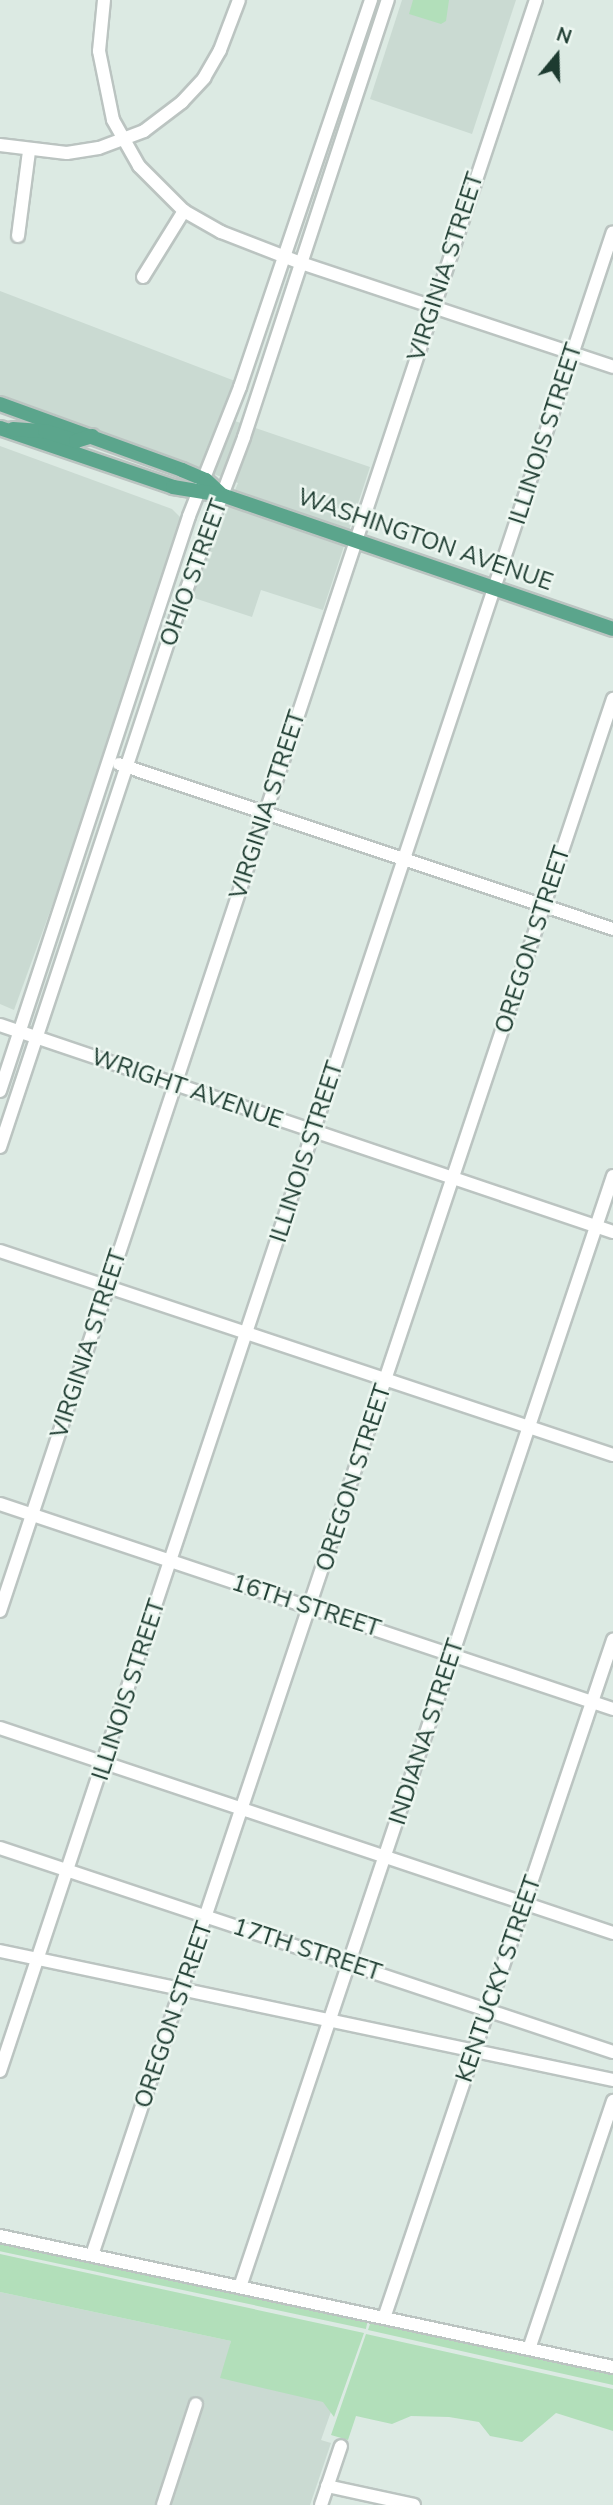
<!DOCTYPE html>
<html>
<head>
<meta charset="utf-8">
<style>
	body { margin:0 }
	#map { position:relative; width:613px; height:2505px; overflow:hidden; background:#dceae3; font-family:"Nunito Sans",sans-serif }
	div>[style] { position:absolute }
	.built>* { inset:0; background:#cadad2 }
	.green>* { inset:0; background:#b2dfba; transform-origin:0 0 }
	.roads { filter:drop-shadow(2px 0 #bbc4c1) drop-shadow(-2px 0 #bbc4c1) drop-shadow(0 2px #bbc4c1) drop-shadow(0 -2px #bbc4c1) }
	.minor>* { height:12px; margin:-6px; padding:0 6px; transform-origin:6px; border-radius:6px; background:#fff }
	.major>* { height:14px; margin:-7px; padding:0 7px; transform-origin:7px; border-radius:7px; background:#5ba58c }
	span { translate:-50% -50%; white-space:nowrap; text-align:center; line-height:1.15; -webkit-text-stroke:5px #edf7f1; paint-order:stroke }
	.street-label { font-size:24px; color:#1d3b30 }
	.north { position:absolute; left:522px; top:21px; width:70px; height:70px; -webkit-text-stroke:5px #edf7f1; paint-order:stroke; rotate:19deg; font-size:19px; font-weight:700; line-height:28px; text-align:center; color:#1d3b30 }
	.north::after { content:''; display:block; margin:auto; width:24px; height:32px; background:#1d3b30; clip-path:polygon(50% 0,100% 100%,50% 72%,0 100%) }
</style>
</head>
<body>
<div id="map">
	<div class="built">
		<i style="clip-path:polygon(402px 0,516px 0,472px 134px,370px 99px)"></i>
		<i style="clip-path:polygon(0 291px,235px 381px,223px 417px,370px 467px,323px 610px,261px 590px,252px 617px,191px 597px,238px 483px,0 396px)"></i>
		<i style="clip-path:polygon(0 446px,172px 509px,181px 518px,72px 851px,14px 1010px,0 1004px)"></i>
		<i style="clip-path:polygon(0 2292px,231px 2341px,228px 2354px,344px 2375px,321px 2440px,331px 2443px,310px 2505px,0 2505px)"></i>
	</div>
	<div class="green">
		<i style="clip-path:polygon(413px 0,449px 0,446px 21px,441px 24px,409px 14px)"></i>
		<i style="left:0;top:2242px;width:376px;height:9px;rotate:12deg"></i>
		<i style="clip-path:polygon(0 2254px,364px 2333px,334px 2417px,323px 2402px,220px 2378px,231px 2341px,0 2292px)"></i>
		<i style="clip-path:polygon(371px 2321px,613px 2373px,613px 2385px,368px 2330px)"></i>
		<i style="clip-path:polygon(366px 2334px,613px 2389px,613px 2431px,556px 2413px,522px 2442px,490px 2436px,479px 2422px,449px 2417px,411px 2416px,392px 2424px,356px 2416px,348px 2440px,331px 2435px)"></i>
	</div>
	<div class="roads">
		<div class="minor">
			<i style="left:104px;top:0;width:51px;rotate:95.6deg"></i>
			<i style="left:99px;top:51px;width:70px;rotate:78.5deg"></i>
			<i style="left:113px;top:120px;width:53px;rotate:60.5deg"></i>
			<i style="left:139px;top:166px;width:64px;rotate:45deg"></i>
			<i style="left:184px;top:211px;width:43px;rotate:29.6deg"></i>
			<i style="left:221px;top:232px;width:86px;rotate:21.2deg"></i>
			<i style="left:301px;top:263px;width:329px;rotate:18.4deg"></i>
			<i style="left:0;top:145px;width:67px;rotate:6.8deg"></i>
			<i style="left:67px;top:153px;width:32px;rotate:-9deg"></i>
			<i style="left:99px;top:148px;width:48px;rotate:-20.7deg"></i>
			<i style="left:144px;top:131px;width:48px;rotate:-37.3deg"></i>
			<i style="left:182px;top:102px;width:33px;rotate:-47deg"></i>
			<i style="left:204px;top:78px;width:32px;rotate:-60deg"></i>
			<i style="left:220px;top:50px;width:53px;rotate:-69.2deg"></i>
			<i style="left:18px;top:236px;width:86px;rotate:-82.6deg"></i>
			<i style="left:143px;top:277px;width:78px;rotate:-58.2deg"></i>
			<i style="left:119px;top:764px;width:521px;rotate:18.47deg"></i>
			<i style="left:0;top:1025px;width:647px;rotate:18.66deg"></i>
			<i style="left:0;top:1091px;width:605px;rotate:-71.8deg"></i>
			<i style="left:189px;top:516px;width:139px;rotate:-68.4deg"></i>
			<i style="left:240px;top:387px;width:409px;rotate:-71.3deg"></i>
			<i style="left:0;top:1147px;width:564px;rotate:-71.6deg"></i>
			<i style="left:178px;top:612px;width:187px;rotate:-69.3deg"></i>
			<i style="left:244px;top:437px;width:460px;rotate:-71.8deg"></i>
			<i style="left:0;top:1251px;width:646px;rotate:18.41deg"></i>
			<i style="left:0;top:1504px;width:646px;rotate:18.49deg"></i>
			<i style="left:0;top:1611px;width:1698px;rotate:-71.6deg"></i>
			<i style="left:0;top:1728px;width:646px;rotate:18.49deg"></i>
			<i style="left:0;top:1848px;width:646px;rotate:18.41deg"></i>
			<i style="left:0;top:1951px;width:626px;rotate:11.88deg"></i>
			<i style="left:0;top:2071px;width:1938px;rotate:-71.57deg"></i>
			<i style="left:0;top:2236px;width:627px;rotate:12.06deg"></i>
			<i style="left:92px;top:2255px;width:1641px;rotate:-71.49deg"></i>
			<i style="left:240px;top:2287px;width:1172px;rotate:-71.44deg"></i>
			<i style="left:384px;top:2318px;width:716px;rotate:-71.34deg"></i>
			<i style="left:529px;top:2349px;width:262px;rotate:-71.3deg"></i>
			<i style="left:327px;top:2486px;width:89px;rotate:12.3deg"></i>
			<i style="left:163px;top:2505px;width:106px;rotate:-71.9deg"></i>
			<i style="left:321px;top:2505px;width:62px;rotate:-71.3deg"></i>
		</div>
		<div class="major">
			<i style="left:0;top:404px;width:194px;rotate:19.9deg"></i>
			<i style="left:182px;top:470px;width:26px;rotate:23deg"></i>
			<i style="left:206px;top:480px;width:22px;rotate:43deg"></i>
			<i style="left:0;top:428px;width:183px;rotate:18.8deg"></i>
			<i style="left:173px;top:487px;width:50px;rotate:9.3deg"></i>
			<i style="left:222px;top:495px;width:413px;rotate:18.9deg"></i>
			<i style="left:13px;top:429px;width:32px;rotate:4deg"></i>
			<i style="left:45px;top:431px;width:33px;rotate:18deg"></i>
			<i style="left:76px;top:441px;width:17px;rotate:-17deg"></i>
		</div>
	</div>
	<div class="street-label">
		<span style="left:446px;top:267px;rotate:-72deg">VIRGINIA STREET</span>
		<span style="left:546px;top:434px;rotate:-72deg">ILLINOIS STREET</span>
		<span style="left:425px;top:540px;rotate:19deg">WASHINGTON AVENUE</span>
		<span style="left:194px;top:573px;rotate:-70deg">OHIO STREET</span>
		<span style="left:268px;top:805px;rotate:-72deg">VIRGINIA STREET</span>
		<span style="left:533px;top:940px;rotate:-72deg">OREGON STREET</span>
		<span style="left:187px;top:1089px;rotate:19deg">WRIGHT AVENUE</span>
		<span style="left:307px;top:1152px;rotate:-72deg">ILLINOIS STREET</span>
		<span style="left:89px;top:1344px;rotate:-72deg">VIRGINIA STREET</span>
		<span style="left:354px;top:1478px;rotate:-72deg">OREGON STREET</span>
		<span style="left:306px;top:1606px;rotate:18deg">16TH STREET</span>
		<span style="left:129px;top:1690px;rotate:-72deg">ILLINOIS STREET</span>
		<span style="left:427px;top:1732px;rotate:-72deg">INDIANA STREET</span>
		<span style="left:307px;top:1950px;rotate:18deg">17TH STREET</span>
		<span style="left:499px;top:1979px;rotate:-71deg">KENTUCKY STREET</span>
		<span style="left:174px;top:2015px;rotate:-71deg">OREGON STREET</span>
	</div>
	<div class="north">N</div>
</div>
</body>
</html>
